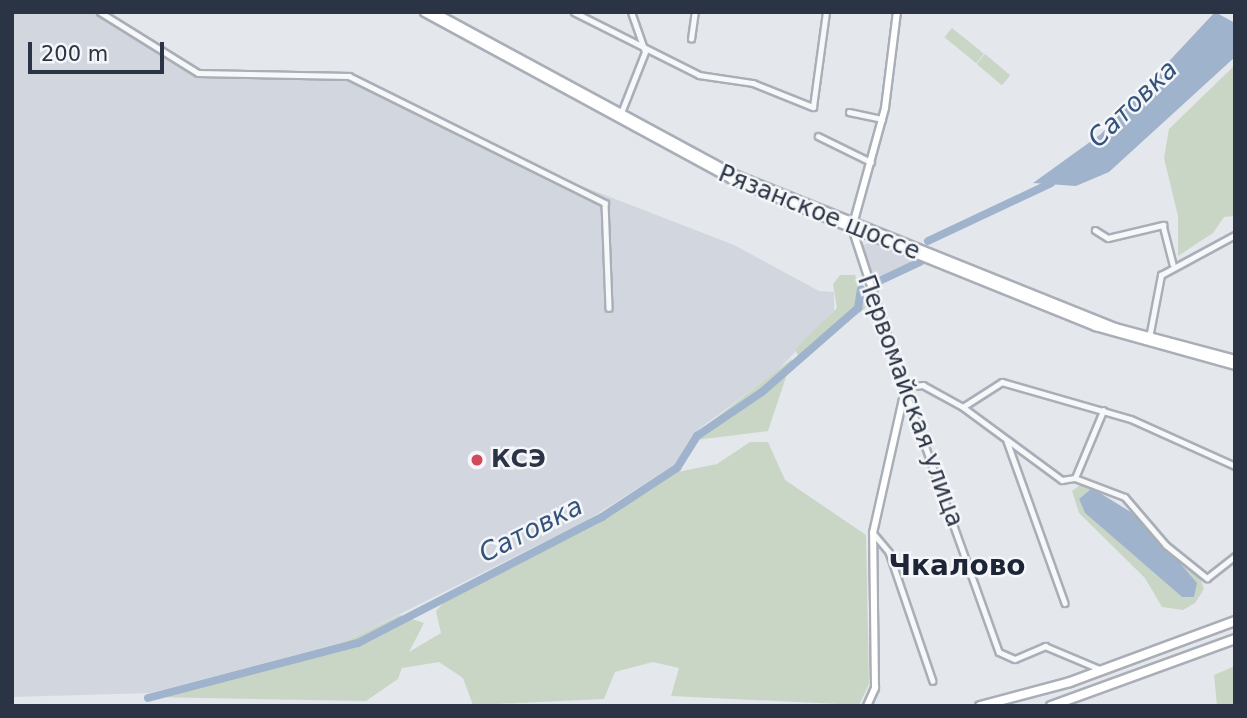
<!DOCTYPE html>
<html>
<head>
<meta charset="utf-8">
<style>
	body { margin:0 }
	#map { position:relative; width:1247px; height:718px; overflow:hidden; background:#e4e7ec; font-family:"DejaVu Sans",sans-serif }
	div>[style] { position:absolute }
	.built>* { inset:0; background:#d2d6de }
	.green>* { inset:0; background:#c9d6c5; transform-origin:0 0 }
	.water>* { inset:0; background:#9fb4cc }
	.river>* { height:8px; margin:-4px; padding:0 4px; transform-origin:4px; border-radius:4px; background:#9fb4cc }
	.roads { filter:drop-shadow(2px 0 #a9aeb7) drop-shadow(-2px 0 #a9aeb7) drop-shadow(0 2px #a9aeb7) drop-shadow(0 -2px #a9aeb7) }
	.street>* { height:4.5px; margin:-2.25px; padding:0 2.25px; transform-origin:2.25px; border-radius:2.25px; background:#f7f8fa }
	.secondary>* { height:6px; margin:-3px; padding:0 3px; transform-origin:3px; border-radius:3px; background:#fff }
	.primary>* { height:7px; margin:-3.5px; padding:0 3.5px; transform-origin:3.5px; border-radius:3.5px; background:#fff }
	.highway>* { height:8px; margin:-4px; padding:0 4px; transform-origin:4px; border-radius:4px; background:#fff }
	.dots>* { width:19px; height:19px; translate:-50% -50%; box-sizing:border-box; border:4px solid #f4f6f9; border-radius:50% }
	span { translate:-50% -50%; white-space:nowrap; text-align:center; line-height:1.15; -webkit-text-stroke:5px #f4f6f9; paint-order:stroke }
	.street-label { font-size:24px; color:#2b3445 }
	.poi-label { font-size:24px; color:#2b3445; font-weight:700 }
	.left { translate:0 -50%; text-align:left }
	.water-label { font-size:26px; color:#34527a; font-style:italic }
	.quarter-label { font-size:28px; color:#1d2536; font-weight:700 }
	.frame { position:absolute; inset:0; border:14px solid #2b3445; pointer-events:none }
	.scale { position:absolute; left:28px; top:42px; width:136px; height:32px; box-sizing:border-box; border:4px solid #2b3445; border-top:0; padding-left:9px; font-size:21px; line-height:24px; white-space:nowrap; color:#2b3445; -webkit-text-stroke:5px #f4f6f9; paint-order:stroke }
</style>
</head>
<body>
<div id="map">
	<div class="built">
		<i style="clip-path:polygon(12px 12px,100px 12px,200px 74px,349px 76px,499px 154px,734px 245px,819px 291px,834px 292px,834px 311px,777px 371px,699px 429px,677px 463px,586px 521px,344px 642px,150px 693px,12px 697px)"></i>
		<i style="clip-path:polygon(871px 242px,916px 259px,915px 265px,871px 282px,859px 247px)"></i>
	</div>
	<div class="green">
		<i style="left:952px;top:28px;width:41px;height:12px;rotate:39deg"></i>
		<i style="left:985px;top:54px;width:33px;height:13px;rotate:40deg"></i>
		<i style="clip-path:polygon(1235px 65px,1235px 216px,1224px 217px,1213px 233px,1178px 256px,1178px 216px,1164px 158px,1169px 129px)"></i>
		<i style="clip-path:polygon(840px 275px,855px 275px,867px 307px,799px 358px,795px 349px,837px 308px,833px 284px)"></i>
		<i style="clip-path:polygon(792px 359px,768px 431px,696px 440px,699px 431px)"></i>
		<i style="clip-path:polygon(750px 442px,768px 442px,785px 480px,866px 535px,869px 684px,859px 705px,671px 696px,679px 668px,653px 662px,615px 672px,604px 699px,473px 705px,463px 678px,439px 662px,402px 668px,398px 679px,366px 701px,151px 697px,344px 642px,400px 615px,424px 623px,409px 652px,441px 633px,436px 611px,445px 601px,598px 524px,673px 473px,717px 464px)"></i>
		<i style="clip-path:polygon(1083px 483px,1117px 499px,1092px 488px,1079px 499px,1085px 513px,1182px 597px,1168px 553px,1198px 572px,1204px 589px,1195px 603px,1183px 610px,1162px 607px,1145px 578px,1079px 513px,1072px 491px)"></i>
		<i style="clip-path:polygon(1235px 666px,1235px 706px,1217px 706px,1214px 675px)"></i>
	</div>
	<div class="water">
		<i style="clip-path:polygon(1215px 12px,1235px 23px,1235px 57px,1109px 172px,1076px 186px,1033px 183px,1101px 134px)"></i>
		<i style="clip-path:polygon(1092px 488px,1142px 519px,1197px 583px,1194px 597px,1182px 597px,1085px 513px,1079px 499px)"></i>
	</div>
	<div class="river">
		<i style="left:928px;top:241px;width:136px;rotate:-25.2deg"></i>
		<i style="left:873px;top:284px;width:52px;rotate:-25.1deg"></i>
		<i style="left:148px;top:698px;width:217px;rotate:-14.7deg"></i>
		<i style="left:358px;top:643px;width:275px;rotate:-27.3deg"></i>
		<i style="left:602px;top:517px;width:90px;rotate:-33.2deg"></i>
		<i style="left:677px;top:468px;width:38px;rotate:-58deg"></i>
		<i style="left:697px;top:436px;width:78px;rotate:-34.1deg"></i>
		<i style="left:762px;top:392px;width:128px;rotate:-41.2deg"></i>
		<i style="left:858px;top:308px;width:19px;rotate:-81deg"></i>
	</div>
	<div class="roads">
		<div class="street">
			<i style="left:100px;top:12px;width:115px;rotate:31.9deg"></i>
			<i style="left:198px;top:73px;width:151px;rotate:1.1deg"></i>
			<i style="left:349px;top:76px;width:286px;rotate:26.4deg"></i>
			<i style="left:605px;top:203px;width:105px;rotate:87.8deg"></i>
			<i style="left:574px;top:12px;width:140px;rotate:26.7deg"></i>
			<i style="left:699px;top:75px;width:55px;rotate:8.4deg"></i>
			<i style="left:753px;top:83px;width:65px;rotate:21.8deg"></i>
			<i style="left:813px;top:107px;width:96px;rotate:-82.2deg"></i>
			<i style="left:691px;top:39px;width:27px;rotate:-82deg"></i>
			<i style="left:849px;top:112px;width:34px;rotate:12deg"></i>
			<i style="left:621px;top:113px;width:66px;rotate:-68.5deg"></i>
			<i style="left:645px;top:52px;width:42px;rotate:-109.3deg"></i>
			<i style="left:818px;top:136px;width:59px;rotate:26.1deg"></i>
			<i style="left:1095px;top:230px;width:15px;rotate:32deg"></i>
			<i style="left:1108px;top:238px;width:57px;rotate:-13.3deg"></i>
			<i style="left:1163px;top:225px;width:40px;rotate:75.6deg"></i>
			<i style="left:1149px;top:338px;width:64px;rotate:-79.2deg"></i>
			<i style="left:1161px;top:275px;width:84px;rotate:-28.4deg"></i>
			<i style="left:904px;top:387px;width:19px;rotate:-6deg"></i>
			<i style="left:923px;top:385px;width:46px;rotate:28.8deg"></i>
			<i style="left:963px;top:407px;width:123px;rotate:36.4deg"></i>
			<i style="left:1062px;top:480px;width:13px;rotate:-9deg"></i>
			<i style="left:1075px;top:478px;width:53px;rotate:20.8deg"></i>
			<i style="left:1125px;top:497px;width:63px;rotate:49.5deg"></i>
			<i style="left:1166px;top:545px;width:53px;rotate:38.8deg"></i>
			<i style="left:1207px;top:578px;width:36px;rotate:-38deg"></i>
			<i style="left:906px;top:392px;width:276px;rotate:70.3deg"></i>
			<i style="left:999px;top:652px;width:17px;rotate:24deg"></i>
			<i style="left:1015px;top:659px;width:33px;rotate:-23deg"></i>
			<i style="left:1045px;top:646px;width:62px;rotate:22.8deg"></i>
			<i style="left:963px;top:407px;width:46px;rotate:-32.7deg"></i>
			<i style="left:1002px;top:382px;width:134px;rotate:16deg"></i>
			<i style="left:1131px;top:419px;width:114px;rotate:24.3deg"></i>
			<i style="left:1007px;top:441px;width:172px;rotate:70.3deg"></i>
			<i style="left:1075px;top:478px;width:73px;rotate:-67.3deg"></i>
			<i style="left:874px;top:534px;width:23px;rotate:50deg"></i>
			<i style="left:889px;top:552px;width:136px;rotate:71.2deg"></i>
		</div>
		<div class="secondary">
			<i style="left:867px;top:706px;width:20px;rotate:-66deg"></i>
			<i style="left:875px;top:688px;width:155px;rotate:-90.7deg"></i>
			<i style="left:873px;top:533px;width:147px;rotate:-77.4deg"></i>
			<i style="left:905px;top:390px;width:170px;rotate:-108.1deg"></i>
			<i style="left:852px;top:228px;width:124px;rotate:-74.6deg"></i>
			<i style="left:885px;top:108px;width:97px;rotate:-82.9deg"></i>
		</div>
		<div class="primary">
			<i style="left:424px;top:12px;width:349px;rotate:28.5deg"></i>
			<i style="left:731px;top:179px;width:393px;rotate:22deg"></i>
			<i style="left:1095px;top:326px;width:145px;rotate:15.6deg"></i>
			<i style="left:434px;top:12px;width:341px;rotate:28.4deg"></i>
			<i style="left:734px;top:174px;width:411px;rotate:21.9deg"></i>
			<i style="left:1115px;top:327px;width:124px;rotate:14.9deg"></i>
		</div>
		<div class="highway">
			<i style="left:980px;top:706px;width:93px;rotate:-14.9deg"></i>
			<i style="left:1070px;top:682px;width:176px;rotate:-20.3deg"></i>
			<i style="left:1051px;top:706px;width:196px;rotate:-20deg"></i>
		</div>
	</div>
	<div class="dots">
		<i style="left:477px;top:460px;background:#d1495b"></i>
	</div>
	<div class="street-label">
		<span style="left:819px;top:213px;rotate:22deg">Рязанское шоссе</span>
		<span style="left:910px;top:401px;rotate:70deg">Первомайская улица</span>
	</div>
	<div class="poi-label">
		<span class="left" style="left:491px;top:460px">КСЭ</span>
	</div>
	<div class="water-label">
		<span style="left:1133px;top:104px;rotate:-44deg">Сатовка</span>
		<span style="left:531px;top:530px;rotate:-27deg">Сатовка</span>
	</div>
	<div class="quarter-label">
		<span style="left:957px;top:566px">Чкалово</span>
	</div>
	<div class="frame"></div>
	<div class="scale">200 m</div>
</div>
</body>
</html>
